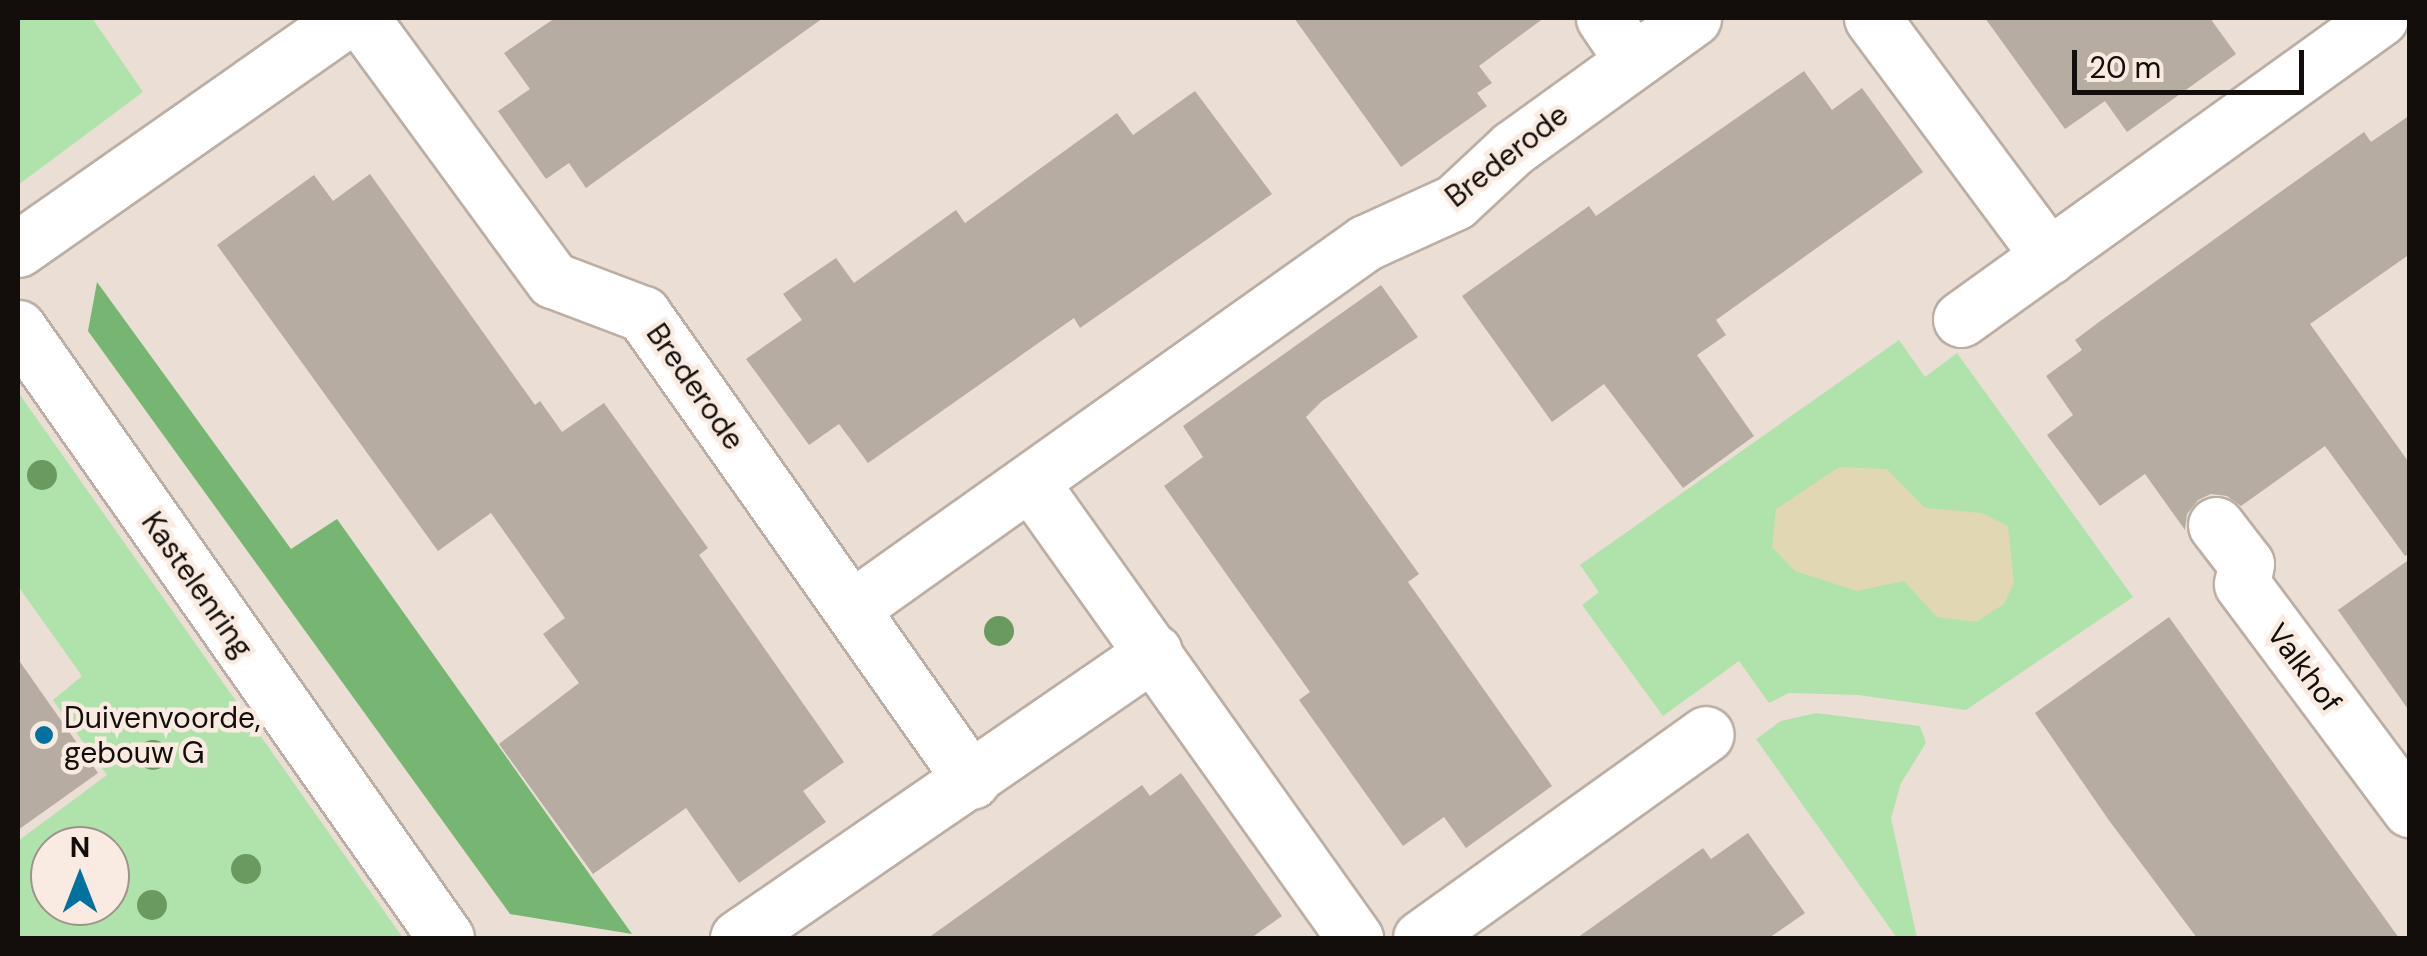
<!DOCTYPE html>
<html>
<head>
<meta charset="utf-8">
<style>
	body { margin:0 }
	#map { position:relative; width:2427px; height:956px; overflow:hidden; background:#ebded4; font-family:"DM Sans",sans-serif }
	div>[style] { position:absolute }
	.green>* { inset:0; background:#b0e3ab }
	.forest>* { inset:0; background:#76b672 }
	.sand>* { inset:0; background:#e1d7b2 }
	.building>* { inset:0; background:#b7aca1 }
	.roads { filter:drop-shadow(2px 0 #bbaea4) drop-shadow(-2px 0 #bbaea4) drop-shadow(0 2px #bbaea4) drop-shadow(0 -2px #bbaea4) }
	.minor>* { height:55px; margin:-27.5px; padding:0 27.5px; transform-origin:27.5px; border-radius:27.5px; background:#fff }
	.trees>* { width:30px; height:30px; margin:-15px; border-radius:50%; background:#6a9a5f }
	.dots>* { width:28px; height:28px; translate:-50% -50%; box-sizing:border-box; border:5px solid #f9ebe1; border-radius:50% }
	span { translate:-50% -50%; white-space:nowrap; text-align:center; line-height:1.15; -webkit-text-stroke:9px #f9ebe1; paint-order:stroke }
	.street-label { font-size:30px; color:#130e0b }
	.poi-label { font-size:30px; color:#130e0b }
	.left { translate:0 -50%; text-align:left }
	.frame { position:absolute; inset:0; border:20px solid #130e0b; pointer-events:none }
	.north { position:absolute; left:30px; top:826px; width:100px; height:100px; box-sizing:border-box; background:#f9ebe1; border:2px solid #9d938b; border-radius:50%; rotate:0deg; font-size:28px; font-weight:700; line-height:40px; text-align:center; color:#130e0b }
	.north::after { content:''; display:block; margin:auto; width:35px; height:45px; background:#01729d; clip-path:polygon(50% 0,100% 100%,50% 72%,0 100%) }
	.scale { position:absolute; left:2072px; top:50px; width:232px; height:45px; box-sizing:border-box; border:5px solid #130e0b; border-top:0; padding-left:12px; font-size:30px; line-height:35px; white-space:nowrap; color:#130e0b; -webkit-text-stroke:8px #f9ebe1; paint-order:stroke }
</style>
</head>
<body>
<div id="map">
	<div class="green">
		<i style="clip-path:polygon(18px 18px,92px 18px,143px 92px,18px 185px)"></i>
		<i style="clip-path:polygon(1899px 340px,1925px 377px,1957px 353px,2133px 597px,1966px 710px,1858px 695px,1789px 693px,1769px 703px,1739px 661px,1663px 716px,1582px 605px,1599px 592px,1580px 565px)"></i>
		<i style="clip-path:polygon(evenodd,18px 392px,403px 938px,18px 938px,18px 841px,107px 775px,53px 700px,82px 676px,18px 586px,18px 392px,50px 846px,110px 846px,110px 906px,50px 906px,50px 846px)"></i>
		<i style="clip-path:polygon(1816px 713px,1920px 726px,1926px 743px,1901px 783px,1891px 818px,1917px 938px,1897px 938px,1756px 739px,1781px 721px)"></i>
	</div>
	<div class="forest">
		<i style="clip-path:polygon(97px 282px,291px 549px,337px 519px,632px 934px,510px 914px,88px 331px)"></i>
	</div>
	<div class="sand">
		<i style="clip-path:polygon(1839px 467px,1887px 469px,1925px 508px,1981px 513px,2008px 526px,2014px 583px,2004px 604px,1976px 622px,1937px 617px,1904px 581px,1857px 591px,1795px 571px,1772px 547px,1776px 509px)"></i>
	</div>
	<div class="building">
		<i style="clip-path:polygon(555px 18px,823px 18px,586px 188px,569px 163px,546px 179px,498px 111px,530px 89px,504px 53px)"></i>
		<i style="clip-path:polygon(1294px 18px,1544px 18px,1479px 66px,1492px 83px,1477px 93px,1487px 106px,1401px 167px)"></i>
		<i style="clip-path:polygon(1985px 18px,2210px 18px,2236px 54px,2127px 132px,2105px 101px,2065px 129px)"></i>
		<i style="clip-path:polygon(1804px 71px,1832px 110px,1862px 88px,1923px 172px,1716px 320px,1726px 335px,1697px 355px,1754px 436px,1683px 488px,1604px 384px,1552px 422px,1462px 296px,1589px 206px,1596px 216px)"></i>
		<i style="clip-path:polygon(1195px 91px,1272px 194px,1080px 328px,1074px 318px,868px 463px,839px 424px,809px 445px,746px 359px,802px 320px,783px 294px,836px 258px,854px 283px,956px 210px,965px 223px,1117px 113px,1133px 135px)"></i>
		<i style="clip-path:polygon(2410px 115px,2410px 254px,2310px 324px,2410px 464px,2410px 553px,2405px 556px,2325px 446px,2241px 506px,2227px 496px,2211px 494px,2198px 500px,2187px 514px,2185px 530px,2145px 474px,2100px 506px,2047px 435px,2073px 415px,2046px 376px,2082px 350px,2075px 340px,2099px 322px,2364px 132px,2371px 142px)"></i>
		<i style="clip-path:polygon(370px 174px,535px 405px,540px 401px,562px 432px,604px 403px,708px 548px,699px 555px,844px 762px,803px 791px,826px 822px,739px 883px,686px 808px,593px 874px,499px 744px,579px 683px,543px 634px,565px 618px,491px 513px,438px 551px,217px 245px,314px 175px,333px 201px)"></i>
		<i style="clip-path:polygon(1381px 285px,1418px 337px,1322px 401px,1306px 417px,1419px 574px,1408px 582px,1552px 786px,1466px 848px,1444px 817px,1403px 846px,1299px 700px,1310px 692px,1164px 486px,1203px 457px,1183px 426px)"></i>
		<i style="clip-path:polygon(2410px 559px,2410px 712px,2338px 610px)"></i>
		<i style="clip-path:polygon(2169px 617px,2317px 824px,2399px 938px,2197px 938px,2108px 819px,2035px 713px)"></i>
		<i style="clip-path:polygon(18px 659px,98px 773px,18px 830px)"></i>
		<i style="clip-path:polygon(1181px 773px,1282px 916px,1251px 938px,928px 938px,1142px 785px,1150px 796px)"></i>
		<i style="clip-path:polygon(1748px 833px,1805px 913px,1769px 938px,1577px 938px,1703px 848px,1711px 859px)"></i>
	</div>
	<div class="roads">
		<div class="minor">
			<i style="left:361px;top:18px;width:325px;rotate:53.8deg"></i>
			<i style="left:553px;top:280px;width:96px;rotate:20.7deg"></i>
			<i style="left:643px;top:314px;width:571px;rotate:54.84deg"></i>
			<i style="left:1604px;top:18px;width:50px;rotate:55.7deg"></i>
			<i style="left:1872px;top:18px;width:297px;rotate:53.4deg"></i>
			<i style="left:18px;top:249px;width:403px;rotate:-35deg"></i>
			<i style="left:1961px;top:319px;width:516px;rotate:-35.69deg"></i>
			<i style="left:18px;top:328px;width:745px;rotate:54.94deg"></i>
			<i style="left:1031px;top:483px;width:559px;rotate:54.55deg"></i>
			<i style="left:2216px;top:525px;width:49px;rotate:52.4deg"></i>
			<i style="left:2246px;top:564px;width:20px;rotate:101deg"></i>
			<i style="left:2242px;top:584px;width:281px;rotate:53.3deg"></i>
			<i style="left:852px;top:608px;width:630px;rotate:-35.43deg"></i>
			<i style="left:1365px;top:243px;width:99px;rotate:-24.5deg"></i>
			<i style="left:1455px;top:202px;width:79px;rotate:-43deg"></i>
			<i style="left:1513px;top:148px;width:222px;rotate:-35.8deg"></i>
			<i style="left:738px;top:938px;width:505px;rotate:-34.51deg"></i>
			<i style="left:1421px;top:938px;width:350px;rotate:-35.6deg"></i>
		</div>
	</div>
	<div class="trees">
		<i style="left:42px;top:475px"></i>
		<i style="left:999px;top:631px"></i>
		<i style="left:153px;top:755px"></i>
		<i style="left:246px;top:869px"></i>
		<i style="left:152px;top:905px"></i>
	</div>
	<div class="dots">
		<i style="left:44px;top:735px;background:#01729d"></i>
	</div>
	<div class="street-label">
		<span style="left:1507px;top:156px;rotate:-38deg">Brederode</span>
		<span style="left:695px;top:387px;rotate:55deg">Brederode</span>
		<span style="left:197px;top:585px;rotate:55deg">Kastelenring</span>
		<span style="left:2304px;top:668px;rotate:53deg">Valkhof</span>
	</div>
	<div class="poi-label">
		<span class="left" style="left:64px;top:735px">Duivenvoorde,<br>gebouw G</span>
	</div>
	<div class="frame"></div>
	<div class="north">N</div>
	<div class="scale">20 m</div>
</div>
</body>
</html>
